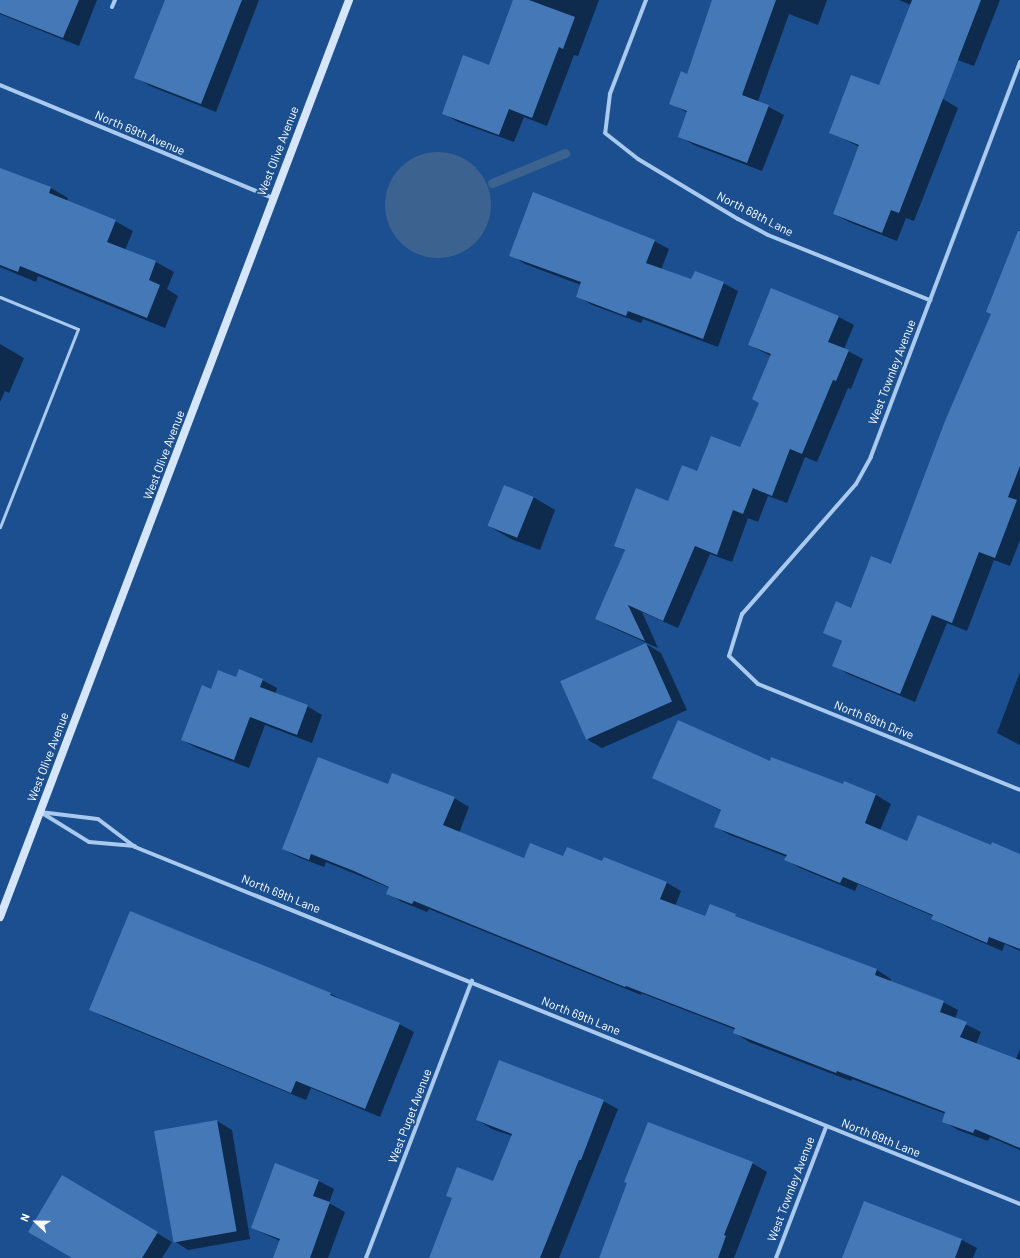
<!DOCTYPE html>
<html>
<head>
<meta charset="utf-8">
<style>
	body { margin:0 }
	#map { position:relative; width:1020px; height:1258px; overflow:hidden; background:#1b4f8f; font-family:Barlow,sans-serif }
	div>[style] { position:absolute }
	.water>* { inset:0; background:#3c6290 }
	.round { border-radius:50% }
	.shadow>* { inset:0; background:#0007 }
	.stream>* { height:9px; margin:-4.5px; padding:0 4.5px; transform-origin:4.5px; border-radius:4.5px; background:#3c6290 }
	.building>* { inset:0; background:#4478b7; transform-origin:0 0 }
	.service>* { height:3px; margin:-1.5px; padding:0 1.5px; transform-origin:1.5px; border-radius:1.5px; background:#a9c9ee }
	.minor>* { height:4px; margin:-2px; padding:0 2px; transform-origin:2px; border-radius:2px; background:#a9c9ee }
	.secondary>* { height:8px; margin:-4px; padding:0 4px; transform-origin:4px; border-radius:4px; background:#d6e6fa }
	span { translate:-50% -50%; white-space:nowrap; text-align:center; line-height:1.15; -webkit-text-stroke:4px #1b4f8f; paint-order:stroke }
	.street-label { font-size:12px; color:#fff }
	.north { position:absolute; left:16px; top:1202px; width:40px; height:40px; -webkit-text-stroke:3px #1b4f8f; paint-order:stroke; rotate:292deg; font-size:11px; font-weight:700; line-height:16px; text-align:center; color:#fff }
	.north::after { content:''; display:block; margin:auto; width:14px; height:18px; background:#fff; clip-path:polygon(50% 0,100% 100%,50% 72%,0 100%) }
</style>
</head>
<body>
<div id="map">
	<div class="water">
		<i class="round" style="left:385px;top:152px;width:106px;height:106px"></i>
	</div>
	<div class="shadow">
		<i style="clip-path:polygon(0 0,97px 0,79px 46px,0 14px)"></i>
		<i style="clip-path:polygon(166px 0,259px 0,216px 112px,150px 86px,135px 77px)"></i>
		<i style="clip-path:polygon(514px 0,599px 0,578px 56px,574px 55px,547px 126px,524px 117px,514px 142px,458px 122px,443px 113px,490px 66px)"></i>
		<i style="clip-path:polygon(713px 0,827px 0,818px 25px,789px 14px,758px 101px,784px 115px,762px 171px,694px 145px,679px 136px,688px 113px,670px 103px,687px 75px)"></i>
		<i style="clip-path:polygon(899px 0,1000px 0,974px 66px,914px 44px,911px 5px)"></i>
		<i style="clip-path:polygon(884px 75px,943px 99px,958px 108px,914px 221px,906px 218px,897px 241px,849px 222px,834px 214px,860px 147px,831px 133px,879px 87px)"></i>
		<i style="clip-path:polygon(0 169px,51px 188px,68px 198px,67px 201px,115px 221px,133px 231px,125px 250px,156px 262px,174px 272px,167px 289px,178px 296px,165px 328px,38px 276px,36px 282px,0 267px)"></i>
		<i style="clip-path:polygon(1020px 229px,1020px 540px,1010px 566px,994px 560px,967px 631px,947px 623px,915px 702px,848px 674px,833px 665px,843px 642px,824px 632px,851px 609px,892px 565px,992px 314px,987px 312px)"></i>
		<i style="clip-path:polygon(654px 241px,669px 249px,661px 270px,692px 281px,723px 283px,738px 291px,718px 347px,643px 319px,641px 323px,592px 305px,577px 296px,581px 285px,525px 264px,511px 255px)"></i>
		<i style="clip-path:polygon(772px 289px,839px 317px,854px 325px,844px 349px,863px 359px,851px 389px,848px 388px,817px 462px,805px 457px,787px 503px,768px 496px,758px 522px,748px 518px,732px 562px,710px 554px,678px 628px,642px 612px,658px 648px,611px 627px,596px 619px,625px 551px,615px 545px,669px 502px,698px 472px,741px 448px,760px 403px,771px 356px,749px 345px)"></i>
		<i style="clip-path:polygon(0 344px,24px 358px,9px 393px,5px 391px,0 402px)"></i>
		<i style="clip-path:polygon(533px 497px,555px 510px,540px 550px,511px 539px,489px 526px)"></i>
		<i style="clip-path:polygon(646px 644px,661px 653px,687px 710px,602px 748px,588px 740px)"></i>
		<i style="clip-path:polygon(1020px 672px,1020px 745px,997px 733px)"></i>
		<i style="clip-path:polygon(236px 678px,262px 680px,277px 688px,275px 694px,307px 706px,322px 715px,312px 743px,265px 725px,249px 768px,197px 748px,182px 740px,211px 690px)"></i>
		<i style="clip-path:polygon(770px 762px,844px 785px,845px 782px,876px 795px,891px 804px,880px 830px,908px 842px,991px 847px,1020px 856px,1020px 951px,1005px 944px,1002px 951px,947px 927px,932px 919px,933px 916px,858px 884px,855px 891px,800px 868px,786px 860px,787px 857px,730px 835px,716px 827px,722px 811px,653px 778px)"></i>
		<i style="clip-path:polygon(389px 785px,454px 798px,469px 807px,459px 833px,524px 859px,564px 857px,602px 862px,667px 883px,681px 891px,675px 906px,705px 918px,710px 905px,745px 921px,877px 970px,891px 979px,890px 982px,943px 1002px,958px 1010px,955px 1019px,981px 1032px,976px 1044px,1016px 1059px,1020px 1049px,1020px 1150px,990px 1137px,988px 1141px,958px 1130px,943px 1121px,946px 1114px,852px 1079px,851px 1081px,749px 1042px,735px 1033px,736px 1030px,641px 993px,641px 995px,429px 909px,427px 912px,402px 902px,388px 893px,390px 888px,326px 862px,324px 867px,298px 857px,283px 849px)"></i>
		<i style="clip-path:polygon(131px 912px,331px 994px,346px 1002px,399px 1024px,414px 1032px,380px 1117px,311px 1088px,306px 1100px,106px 1018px,91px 1010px)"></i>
		<i style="clip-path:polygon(603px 1101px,618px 1109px,559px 1258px,429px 1258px,453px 1199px,447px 1195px,494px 1183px,512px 1136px,492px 1129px,477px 1120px)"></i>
		<i style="clip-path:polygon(217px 1121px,232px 1130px,250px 1239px,188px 1250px,174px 1241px)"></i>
		<i style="clip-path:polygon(752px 1163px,767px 1172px,734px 1258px,599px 1258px,628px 1184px)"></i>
		<i style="clip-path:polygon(276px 1165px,319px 1181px,334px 1189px,329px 1203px,345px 1212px,328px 1258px,274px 1258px,280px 1241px,252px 1228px)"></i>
		<i style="clip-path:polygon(62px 1177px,172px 1242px,162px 1258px,73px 1258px)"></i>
		<i style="clip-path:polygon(865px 1203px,962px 1240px,977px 1248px,973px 1258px,844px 1258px)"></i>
	</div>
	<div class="stream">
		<i style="left:492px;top:183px;width:79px;rotate:-22.3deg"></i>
	</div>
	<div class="building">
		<i style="clip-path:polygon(0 0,79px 0,63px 38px,0 13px)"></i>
		<i style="clip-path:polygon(165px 0,242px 0,201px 104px,134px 78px)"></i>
		<i style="clip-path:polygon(513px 0,529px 0,575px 17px,563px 49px,559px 47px,532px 118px,509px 109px,499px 135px,442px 114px,463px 55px,489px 65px)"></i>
		<i style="clip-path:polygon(712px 0,776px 0,742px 95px,769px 105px,747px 163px,678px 137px,687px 111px,669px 104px,681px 71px,687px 74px)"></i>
		<i style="clip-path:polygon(912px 0,981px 0,899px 213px,891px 210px,882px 233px,833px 214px,859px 145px,829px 133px,851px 75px,879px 85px)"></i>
		<i style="clip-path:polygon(0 168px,51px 187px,49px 193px,116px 220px,107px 242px,156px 261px,149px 280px,160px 285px,147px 318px,20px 266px,18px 272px,0 265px)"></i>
		<i style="clip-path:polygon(533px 192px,655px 240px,646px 263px,691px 279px,695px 271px,724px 282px,703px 339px,628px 311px,626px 316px,576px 297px,581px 282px,509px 256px)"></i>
		<i style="clip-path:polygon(1018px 231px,1020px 231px,1020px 466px,1008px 497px,1017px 500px,995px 558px,979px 552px,952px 623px,932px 615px,900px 694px,832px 666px,842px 641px,823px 633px,836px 601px,851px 608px,871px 556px,891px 564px,945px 421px,991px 314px,986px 312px)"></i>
		<i style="clip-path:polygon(771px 288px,839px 316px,828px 342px,849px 350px,836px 381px,833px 380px,802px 454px,790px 449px,772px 496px,753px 488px,743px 514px,733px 510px,717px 555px,695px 546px,663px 621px,628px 605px,645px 641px,595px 619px,625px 550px,614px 546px,636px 488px,668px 501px,682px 465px,697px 471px,711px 436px,740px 447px,759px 403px,752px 399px,771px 354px,748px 345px)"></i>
		<i style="left:504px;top:485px;width:32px;height:44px;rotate:22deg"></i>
		<i style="left:646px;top:643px;width:64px;height:94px;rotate:66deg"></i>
		<i style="clip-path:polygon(239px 669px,263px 679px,260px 687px,308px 705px,297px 735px,250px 717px,234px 760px,181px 740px,202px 685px,211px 689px,218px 670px,236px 677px)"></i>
		<i style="clip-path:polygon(678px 720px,770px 761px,771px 757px,843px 784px,844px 781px,876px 794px,865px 823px,907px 841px,918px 815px,991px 845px,992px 842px,1020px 854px,1020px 949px,989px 937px,987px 943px,931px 919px,933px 915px,843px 877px,840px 883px,784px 860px,787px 855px,714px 827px,721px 810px,652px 778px)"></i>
		<i style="clip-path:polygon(318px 757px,388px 784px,392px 773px,455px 797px,443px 825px,524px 858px,530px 843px,563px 856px,567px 847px,602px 861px,604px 857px,667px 882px,660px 899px,705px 916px,710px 904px,736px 914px,735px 916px,877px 969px,875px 975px,944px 1001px,940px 1012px,967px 1022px,960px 1037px,1020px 1060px,1020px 1148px,975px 1129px,973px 1133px,942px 1122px,945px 1112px,837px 1071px,836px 1073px,733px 1033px,735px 1028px,626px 986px,625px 987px,414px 901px,412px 904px,386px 894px,389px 887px,354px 871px,311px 854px,309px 860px,282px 849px)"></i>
		<i style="clip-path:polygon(130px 911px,331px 993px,330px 995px,400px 1023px,365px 1109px,296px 1081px,291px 1093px,89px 1010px)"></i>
		<i style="clip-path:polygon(499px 1060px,604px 1100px,581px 1160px,579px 1160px,540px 1258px,429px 1258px,452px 1198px,446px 1196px,457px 1167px,493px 1181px,512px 1134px,476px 1120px)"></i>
		<i style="left:217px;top:1120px;width:113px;height:64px;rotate:80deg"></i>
		<i style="clip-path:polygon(648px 1122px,753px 1162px,724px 1235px,726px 1236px,718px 1258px,599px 1258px,627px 1183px,624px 1182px)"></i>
		<i style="clip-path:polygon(275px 1163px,319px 1180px,313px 1196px,330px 1202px,310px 1258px,273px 1258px,280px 1239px,251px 1228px)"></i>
		<i style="clip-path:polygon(62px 1175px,158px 1232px,142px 1258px,72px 1258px,28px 1232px)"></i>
		<i style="clip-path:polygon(864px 1201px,962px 1239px,955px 1258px,842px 1258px)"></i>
	</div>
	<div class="service">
		<i style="left:0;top:297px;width:84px;rotate:22.3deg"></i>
		<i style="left:78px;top:329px;width:213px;rotate:111.5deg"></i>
	</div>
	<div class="minor">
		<i style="left:646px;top:0;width:101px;rotate:111deg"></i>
		<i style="left:610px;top:94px;width:39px;rotate:97deg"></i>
		<i style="left:605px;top:133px;width:42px;rotate:38.2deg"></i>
		<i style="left:638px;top:159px;width:117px;rotate:31deg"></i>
		<i style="left:738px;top:219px;width:34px;rotate:28deg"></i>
		<i style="left:768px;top:235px;width:175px;rotate:21.9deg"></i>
		<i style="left:112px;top:7px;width:8px;rotate:-67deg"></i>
		<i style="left:1020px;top:62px;width:422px;rotate:110.7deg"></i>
		<i style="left:871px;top:457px;width:31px;rotate:119deg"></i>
		<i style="left:856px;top:484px;width:173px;rotate:131.2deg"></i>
		<i style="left:742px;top:614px;width:44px;rotate:107.2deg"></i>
		<i style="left:729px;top:656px;width:40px;rotate:44deg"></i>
		<i style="left:758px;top:684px;width:283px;rotate:22deg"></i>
		<i style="left:0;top:85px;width:295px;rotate:22.5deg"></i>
		<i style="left:40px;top:812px;width:58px;rotate:6.9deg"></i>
		<i style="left:98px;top:819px;width:46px;rotate:37.1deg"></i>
		<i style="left:135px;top:847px;width:954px;rotate:21.97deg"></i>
		<i style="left:42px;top:813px;width:55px;rotate:31.7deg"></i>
		<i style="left:89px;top:842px;width:46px;rotate:5deg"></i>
		<i style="left:366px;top:1258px;width:297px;rotate:-69.1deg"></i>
		<i style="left:776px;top:1258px;width:140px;rotate:-69.1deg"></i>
	</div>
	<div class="secondary">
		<i style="left:0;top:917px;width:981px;rotate:-69.16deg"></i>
	</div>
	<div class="street-label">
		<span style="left:140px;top:133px;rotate:23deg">North 69th Avenue</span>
		<span style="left:278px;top:151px;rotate:-69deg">West Olive Avenue</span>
		<span style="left:755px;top:214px;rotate:27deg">North 68th Lane</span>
		<span style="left:892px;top:372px;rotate:-69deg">West Townley Avenue</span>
		<span style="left:164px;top:455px;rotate:-69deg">West Olive Avenue</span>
		<span style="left:874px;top:720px;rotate:22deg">North 69th Drive</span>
		<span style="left:48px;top:757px;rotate:-69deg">West Olive Avenue</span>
		<span style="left:281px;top:894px;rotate:22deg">North 69th Lane</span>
		<span style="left:581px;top:1016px;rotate:22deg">North 69th Lane</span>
		<span style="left:410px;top:1116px;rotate:-69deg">West Puget Avenue</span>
		<span style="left:881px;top:1138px;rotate:22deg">North 69th Lane</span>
		<span style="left:791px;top:1189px;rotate:-69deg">West Townley Avenue</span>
	</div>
	<div class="north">N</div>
</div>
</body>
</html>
